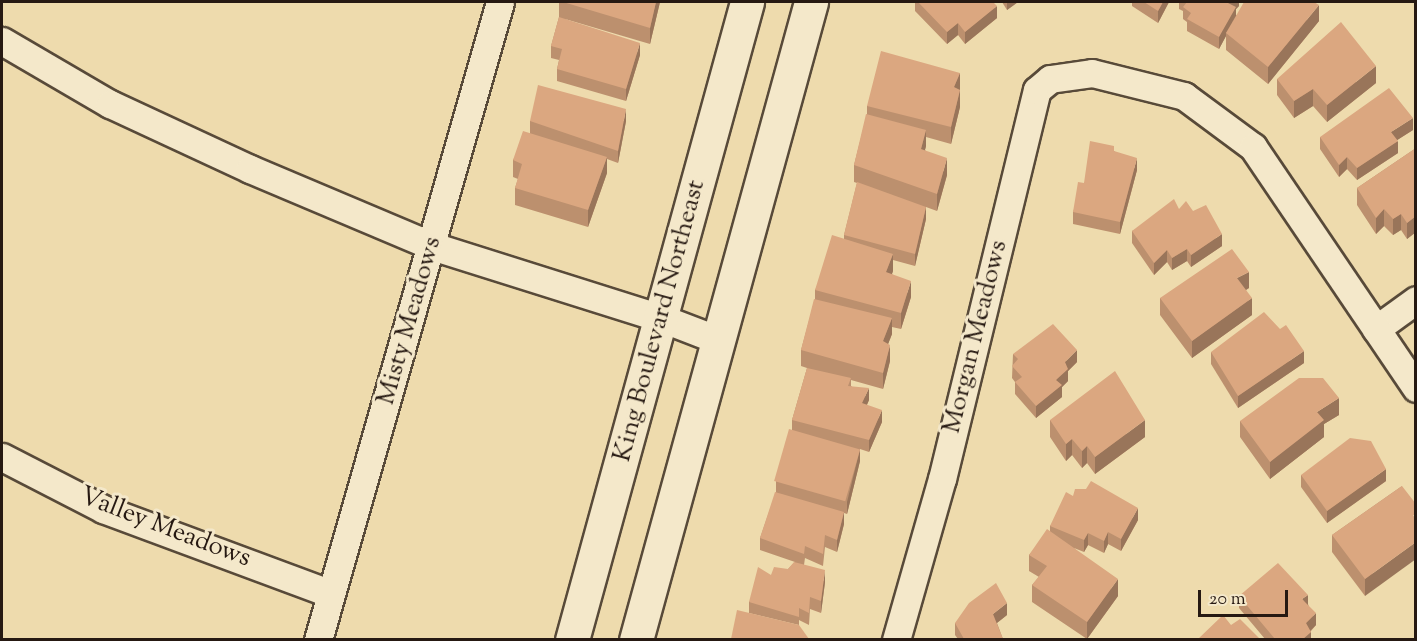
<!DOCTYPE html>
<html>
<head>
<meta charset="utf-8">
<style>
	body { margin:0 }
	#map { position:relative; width:1417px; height:641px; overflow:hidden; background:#eedbad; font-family:"Sorts Mill Goudy",serif }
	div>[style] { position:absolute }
	.roads { filter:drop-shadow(2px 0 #584a39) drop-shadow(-2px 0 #584a39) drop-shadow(0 2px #584a39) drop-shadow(0 -2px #584a39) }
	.minor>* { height:27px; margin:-13.5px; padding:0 13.5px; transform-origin:13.5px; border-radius:13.5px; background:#f4e8ca }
	.tertiary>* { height:33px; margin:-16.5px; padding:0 16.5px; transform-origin:16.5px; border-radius:16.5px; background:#f4e8ca }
	.wall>* { inset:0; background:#bc906e }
	.shaded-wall>* { inset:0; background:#99755a }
	.building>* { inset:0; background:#dba780; transform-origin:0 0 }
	span { translate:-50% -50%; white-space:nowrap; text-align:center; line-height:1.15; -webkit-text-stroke:6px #f4e8ca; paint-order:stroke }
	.street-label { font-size:26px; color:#261912 }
	.frame { position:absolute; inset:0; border:3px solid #261912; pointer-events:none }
	.scale { position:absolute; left:1198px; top:590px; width:90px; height:27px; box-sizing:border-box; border:3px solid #261912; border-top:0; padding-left:8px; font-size:18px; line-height:21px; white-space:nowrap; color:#261912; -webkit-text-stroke:4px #f4e8ca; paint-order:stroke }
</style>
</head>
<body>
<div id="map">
	<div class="roads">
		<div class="minor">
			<i style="left:2px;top:41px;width:125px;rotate:30.3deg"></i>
			<i style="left:110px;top:104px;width:154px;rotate:24.9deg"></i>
			<i style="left:250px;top:169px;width:198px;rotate:22.9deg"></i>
			<i style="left:432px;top:246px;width:240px;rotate:17.5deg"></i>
			<i style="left:661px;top:318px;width:61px;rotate:21.1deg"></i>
			<i style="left:1376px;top:329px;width:49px;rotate:-35.9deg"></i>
			<i style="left:2px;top:457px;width:114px;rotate:27.2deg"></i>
			<i style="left:103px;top:509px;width:243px;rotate:20.4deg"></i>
			<i style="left:318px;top:640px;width:663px;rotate:-74.08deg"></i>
			<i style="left:896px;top:640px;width:167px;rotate:-74.1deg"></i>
			<i style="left:942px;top:479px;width:400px;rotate:-76.3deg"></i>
			<i style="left:1037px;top:90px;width:17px;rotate:-40deg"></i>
			<i style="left:1050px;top:79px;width:42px;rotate:-8.1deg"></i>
			<i style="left:1092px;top:73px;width:95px;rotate:14deg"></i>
			<i style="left:1184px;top:96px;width:86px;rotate:36.5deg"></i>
			<i style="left:1253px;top:147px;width:291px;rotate:55.9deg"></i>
		</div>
		<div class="tertiary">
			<i style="left:572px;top:640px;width:662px;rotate:-74.66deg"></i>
			<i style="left:636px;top:640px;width:662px;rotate:-74.66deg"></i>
		</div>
	</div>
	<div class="wall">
		<i style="clip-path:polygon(559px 2px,660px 2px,650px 44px,565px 19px,640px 55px,626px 101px,557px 81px,557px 69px,559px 60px,551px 58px,551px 46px,559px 17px)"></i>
		<i style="clip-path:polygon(915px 2px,993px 2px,997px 18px,965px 44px,958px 35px,947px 44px,915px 11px)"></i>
		<i style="clip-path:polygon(1002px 2px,1018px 2px,1007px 10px)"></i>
		<i style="clip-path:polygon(1132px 2px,1169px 2px,1158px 23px,1132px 6px)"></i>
		<i style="clip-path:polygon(1179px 2px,1239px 2px,1239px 6px,1236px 9px,1236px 15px,1319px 21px,1268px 84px,1226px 50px,1226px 36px,1219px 49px,1187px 31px,1187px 22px,1183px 19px,1183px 11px,1179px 9px)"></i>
		<i style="clip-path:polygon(960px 73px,960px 107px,951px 144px,926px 137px,926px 146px,925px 150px,947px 175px,937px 211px,926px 207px,926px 219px,915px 266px,893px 260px,893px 271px,892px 274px,911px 297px,901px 329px,892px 327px,892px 334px,888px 344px,890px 361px,883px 389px,851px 380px,851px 386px,869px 400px,867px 405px,882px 422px,869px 452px,860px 449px,860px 461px,847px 514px,844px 513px,844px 524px,837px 552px,825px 547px,823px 566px,805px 558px,804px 565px,825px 582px,821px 613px,810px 609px,809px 625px,799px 620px,799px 625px,749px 613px,749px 602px,771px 575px,788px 569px,795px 562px,760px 550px,760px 538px,776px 492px,776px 481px,792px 430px,792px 420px,807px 368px,801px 366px,801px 350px,815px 299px,815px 290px,844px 239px,844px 235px,857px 183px,854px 182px,854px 165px,867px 114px,867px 106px)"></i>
		<i style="clip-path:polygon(1277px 79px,1376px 83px,1327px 122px,1313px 106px,1294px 118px,1277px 95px)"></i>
		<i style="clip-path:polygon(530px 121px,626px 121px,618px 163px,607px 159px,607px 173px,588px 227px,515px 205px,515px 188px,518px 179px,513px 177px,513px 160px,530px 133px)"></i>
		<i style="clip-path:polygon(1413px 130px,1397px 140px,1398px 153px,1357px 180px,1347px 169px,1339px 177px,1320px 149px,1320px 137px)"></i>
		<i style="clip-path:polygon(1416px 148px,1416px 232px,1407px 239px,1401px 230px,1393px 235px,1384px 226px,1376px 234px,1357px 205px,1357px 188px)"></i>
		<i style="clip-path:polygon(1114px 151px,1137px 170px,1120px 234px,1073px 224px,1073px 212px,1084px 183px)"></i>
		<i style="clip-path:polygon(1179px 209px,1193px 211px,1222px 246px,1191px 267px,1187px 261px,1172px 270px,1167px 262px,1154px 275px,1132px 243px,1132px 231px)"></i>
		<i style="clip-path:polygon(1249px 288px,1246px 290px,1252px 315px,1192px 358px,1160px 315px,1160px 298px)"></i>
		<i style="clip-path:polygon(1211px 352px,1304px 363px,1238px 408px,1211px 364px)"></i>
		<i style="clip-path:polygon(1013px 354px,1077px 362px,1068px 371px,1068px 381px,1062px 387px,1062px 397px,1036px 418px,1015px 394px,1015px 382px,1012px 378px)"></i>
		<i style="clip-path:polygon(1339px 415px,1324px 424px,1324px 437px,1270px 479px,1240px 437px,1240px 421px)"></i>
		<i style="clip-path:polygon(1050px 420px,1145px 437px,1095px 474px,1087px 463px,1082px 468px,1072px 455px,1066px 461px,1050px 437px)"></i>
		<i style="clip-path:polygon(1301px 475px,1386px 481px,1327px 523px,1301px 487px)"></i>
		<i style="clip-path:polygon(1402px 486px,1365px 596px,1332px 552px,1332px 535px)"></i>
		<i style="clip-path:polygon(1073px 496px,1138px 520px,1121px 551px,1108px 544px,1104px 553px,1088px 545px,1084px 552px,1074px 548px,1118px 596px,1087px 639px,1032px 602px,1032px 585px,1039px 577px,1029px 571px,1029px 555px,1050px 531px,1050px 526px)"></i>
		<i style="clip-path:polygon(1239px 596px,1308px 604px,1316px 625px,1311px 631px,1311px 639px,1265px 639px,1239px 608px)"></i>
		<i style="clip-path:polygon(1007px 615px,997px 623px,1003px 639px,958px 639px,955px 635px,955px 623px)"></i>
	</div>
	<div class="shaded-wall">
		<i style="clip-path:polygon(656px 2px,660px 2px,650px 44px,650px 28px)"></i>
		<i style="clip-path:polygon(1007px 2px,1018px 2px,1007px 10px)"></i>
		<i style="clip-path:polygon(1163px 2px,1169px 2px,1158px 23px,1158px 11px)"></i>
		<i style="clip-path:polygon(1231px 2px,1239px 2px,1239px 6px,1236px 9px,1236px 19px,1226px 33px,1226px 36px,1219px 49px,1219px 37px,1228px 3px)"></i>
		<i style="clip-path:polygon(1319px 5px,1319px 21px,1268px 84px,1268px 67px)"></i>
		<i style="clip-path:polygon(997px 6px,997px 18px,965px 44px,965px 32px)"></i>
		<i style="clip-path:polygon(958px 23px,958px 35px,947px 44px,947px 32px)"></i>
		<i style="clip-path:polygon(640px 43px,640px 55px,626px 101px,626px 89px)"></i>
		<i style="clip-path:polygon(1376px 66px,1376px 83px,1327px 122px,1327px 105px)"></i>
		<i style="clip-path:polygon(960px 73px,960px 89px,954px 104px,954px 87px)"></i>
		<i style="clip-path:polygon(1313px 89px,1313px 106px,1294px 118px,1294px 101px)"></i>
		<i style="clip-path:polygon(960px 90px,960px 107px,951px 144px,951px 127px)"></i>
		<i style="clip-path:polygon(626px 109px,626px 121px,618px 163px,618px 151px)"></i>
		<i style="clip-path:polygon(1413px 118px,1413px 130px,1391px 144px,1391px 132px)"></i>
		<i style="clip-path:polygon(926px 130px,926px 146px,921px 165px,921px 149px)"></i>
		<i style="clip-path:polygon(1398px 141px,1398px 153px,1357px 180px,1357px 168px)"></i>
		<i style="clip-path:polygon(607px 157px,607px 173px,588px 227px,588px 210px)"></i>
		<i style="clip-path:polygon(1347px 157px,1347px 169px,1339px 177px,1339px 165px)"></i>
		<i style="clip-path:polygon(947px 158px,947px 175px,937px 211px,937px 194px)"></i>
		<i style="clip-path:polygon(1137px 158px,1137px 170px,1120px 234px,1120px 222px)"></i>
		<i style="clip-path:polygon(926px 207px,926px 219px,915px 266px,915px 254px)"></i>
		<i style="clip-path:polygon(1384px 209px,1384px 226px,1376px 234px,1376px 218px)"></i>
		<i style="clip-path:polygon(1401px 214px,1401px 230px,1393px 235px,1393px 219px)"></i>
		<i style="clip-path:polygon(1416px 216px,1416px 232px,1407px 239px,1407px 223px)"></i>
		<i style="clip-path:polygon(1222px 234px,1222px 246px,1191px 267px,1191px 255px)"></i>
		<i style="clip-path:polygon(1187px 249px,1187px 261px,1172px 270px,1172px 258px)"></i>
		<i style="clip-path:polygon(1167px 250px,1167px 262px,1154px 275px,1154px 263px)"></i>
		<i style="clip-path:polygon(893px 254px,893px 271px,886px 289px,886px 272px)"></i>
		<i style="clip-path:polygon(1249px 272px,1249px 288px,1237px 295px,1237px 278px)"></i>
		<i style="clip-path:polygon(911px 281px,911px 297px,901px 329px,901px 313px)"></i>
		<i style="clip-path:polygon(1252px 298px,1252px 315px,1192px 358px,1192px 341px)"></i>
		<i style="clip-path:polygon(892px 318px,892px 334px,883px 357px,883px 341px)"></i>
		<i style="clip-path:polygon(890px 345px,890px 361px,883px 389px,883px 373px)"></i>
		<i style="clip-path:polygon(1077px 350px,1077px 362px,1068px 371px,1068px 381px,1062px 387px,1062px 397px,1036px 418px,1036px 406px,1056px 380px,1065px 362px)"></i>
		<i style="clip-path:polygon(1304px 351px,1304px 363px,1238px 408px,1238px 396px)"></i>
		<i style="clip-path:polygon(869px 388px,869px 400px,862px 415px,862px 403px)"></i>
		<i style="clip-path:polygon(1339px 398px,1339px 415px,1324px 424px,1324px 437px,1270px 479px,1270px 462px,1317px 412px)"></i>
		<i style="clip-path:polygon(882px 410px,882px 422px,869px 452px,869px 440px)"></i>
		<i style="clip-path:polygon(1145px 420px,1145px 437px,1095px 474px,1095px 457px)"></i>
		<i style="clip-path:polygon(1072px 439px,1072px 455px,1066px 461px,1066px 444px)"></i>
		<i style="clip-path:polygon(1087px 446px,1087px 463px,1082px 468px,1082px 451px)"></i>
		<i style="clip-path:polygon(860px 449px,860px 461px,847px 514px,847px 502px)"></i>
		<i style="clip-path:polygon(1386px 469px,1386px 481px,1327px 523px,1327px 511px)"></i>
		<i style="clip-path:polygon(1138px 508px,1138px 520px,1121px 551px,1121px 539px)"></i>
		<i style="clip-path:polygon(844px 512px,844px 524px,837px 552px,837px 540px)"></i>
		<i style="clip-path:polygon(1108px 532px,1108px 544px,1104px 553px,1104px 541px)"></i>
		<i style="clip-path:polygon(1088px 533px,1088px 545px,1084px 552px,1084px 540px)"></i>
		<i style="clip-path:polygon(1416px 542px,1416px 559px,1365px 596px,1365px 579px)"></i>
		<i style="clip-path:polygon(825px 570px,825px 582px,821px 613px,821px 601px)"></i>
		<i style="clip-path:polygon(1118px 579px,1118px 596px,1087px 639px,1087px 622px)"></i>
		<i style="clip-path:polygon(1308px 595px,1308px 607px,1302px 599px)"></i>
		<i style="clip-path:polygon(1007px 603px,1007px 615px,993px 626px,993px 614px)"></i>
		<i style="clip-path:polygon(1316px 613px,1316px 625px,1306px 635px,1306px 623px)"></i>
		<i style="clip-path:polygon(1311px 632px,1311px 639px,1303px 639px)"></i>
	</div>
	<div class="building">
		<i style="clip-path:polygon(563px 2px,656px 2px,650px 28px)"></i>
		<i style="clip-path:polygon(918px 2px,993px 2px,997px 6px,965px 32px,958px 23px,947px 32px)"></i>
		<i style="clip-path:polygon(1144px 2px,1163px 2px,1158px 11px)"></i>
		<i style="clip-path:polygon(1187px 2px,1231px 2px,1228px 3px,1236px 7px,1219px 37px,1187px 19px,1191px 13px,1183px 7px)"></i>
		<i style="clip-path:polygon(1244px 2px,1314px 2px,1319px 5px,1268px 67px,1226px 33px)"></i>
		<i style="clip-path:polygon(559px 17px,640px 43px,626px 89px,557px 69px,562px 49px,551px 46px)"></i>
		<i style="clip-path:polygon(1341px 22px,1376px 66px,1327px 105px,1313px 89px,1294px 101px,1277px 79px)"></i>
		<i style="clip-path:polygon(881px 51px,960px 73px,954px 87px,960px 90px,951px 127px,867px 106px)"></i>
		<i style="clip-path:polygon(538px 85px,626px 109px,618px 151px,530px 121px)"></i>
		<i style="clip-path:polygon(1389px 88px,1413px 118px,1391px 132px,1398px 141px,1357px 168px,1347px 157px,1339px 165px,1320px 137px)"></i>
		<i style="clip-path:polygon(866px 114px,926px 130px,921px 149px,947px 158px,937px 194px,854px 165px)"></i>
		<i style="clip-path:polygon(523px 131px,607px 157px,588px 210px,515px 188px,522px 164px,513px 160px)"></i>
		<i style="clip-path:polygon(1090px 141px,1114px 146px,1114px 151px,1137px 158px,1120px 222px,1073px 212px,1078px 182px,1084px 183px)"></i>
		<i style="clip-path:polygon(1416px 148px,1416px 216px,1407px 223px,1401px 214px,1393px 219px,1384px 209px,1376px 218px,1357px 188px)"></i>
		<i style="clip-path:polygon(857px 182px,926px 207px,915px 254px,844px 235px)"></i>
		<i style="clip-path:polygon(1174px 199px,1179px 209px,1186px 201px,1193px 211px,1206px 205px,1222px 234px,1191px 255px,1187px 249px,1172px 258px,1167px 250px,1154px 263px,1132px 231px)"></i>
		<i style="clip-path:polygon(832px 235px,893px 254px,886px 272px,911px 281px,901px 313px,815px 290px)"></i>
		<i style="clip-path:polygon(1232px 249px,1249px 272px,1237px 278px,1252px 298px,1192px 341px,1160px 298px)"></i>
		<i style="clip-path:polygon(814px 299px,892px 318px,883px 341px,890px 345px,883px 373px,801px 350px)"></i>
		<i style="clip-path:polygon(1264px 312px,1280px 329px,1286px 325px,1304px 351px,1238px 396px,1211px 352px)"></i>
		<i style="clip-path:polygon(1053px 324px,1077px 350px,1065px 362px,1068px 369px,1056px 380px,1062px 385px,1036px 406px,1015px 382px,1022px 377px,1012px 366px,1018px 359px,1013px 354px)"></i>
		<i style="clip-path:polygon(807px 368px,851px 378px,848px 386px,869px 388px,862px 403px,882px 410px,869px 440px,792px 420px)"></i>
		<i style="clip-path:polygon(1115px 371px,1145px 420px,1095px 457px,1087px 446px,1082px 451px,1072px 439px,1066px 444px,1050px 420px)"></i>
		<i style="clip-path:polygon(1299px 378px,1323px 378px,1339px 398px,1317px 412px,1324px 420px,1270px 462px,1240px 421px)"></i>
		<i style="left:789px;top:429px;width:74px;height:54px;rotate:16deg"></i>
		<i style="clip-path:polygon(1350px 438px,1371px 441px,1386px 469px,1327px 511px,1301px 475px)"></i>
		<i style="clip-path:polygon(1091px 481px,1138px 508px,1121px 539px,1108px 532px,1104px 541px,1088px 533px,1084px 540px,1050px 526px,1066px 492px,1073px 496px,1075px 489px,1086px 489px)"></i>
		<i style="clip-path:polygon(1402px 486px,1416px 504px,1416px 515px,1413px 515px,1416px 520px,1416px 542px,1365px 579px,1332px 535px)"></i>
		<i style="clip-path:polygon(775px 492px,844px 512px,837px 540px,825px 535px,823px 554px,805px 546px,804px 554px,760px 538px)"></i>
		<i style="clip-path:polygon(1047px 529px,1118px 579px,1087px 622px,1032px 585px,1047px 566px,1029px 555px)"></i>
		<i style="clip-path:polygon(794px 562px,825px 570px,821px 601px,810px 597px,809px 613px,799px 608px,799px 617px,749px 602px,758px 567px,771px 575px,774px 567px,788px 569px)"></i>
		<i style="clip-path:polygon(1278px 563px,1308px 595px,1302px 599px,1316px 613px,1306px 623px,1311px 632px,1303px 639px,1275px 639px,1239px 596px)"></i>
		<i style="clip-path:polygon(996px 583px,1007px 603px,993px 614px,1003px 639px,964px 639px,955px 623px,969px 603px)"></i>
		<i style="clip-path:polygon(737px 610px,799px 625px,809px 639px,731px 639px)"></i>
		<i style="clip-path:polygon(1223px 615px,1231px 625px,1240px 619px,1260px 639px,1198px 639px)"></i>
	</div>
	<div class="street-label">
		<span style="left:410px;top:321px;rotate:-74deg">Misty Meadows</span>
		<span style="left:660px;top:321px;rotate:-75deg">King Boulevard Northeast</span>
		<span style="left:976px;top:337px;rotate:-76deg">Morgan Meadows</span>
		<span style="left:165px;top:528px;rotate:21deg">Valley Meadows</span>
	</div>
	<div class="frame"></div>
	<div class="scale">20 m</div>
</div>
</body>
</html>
